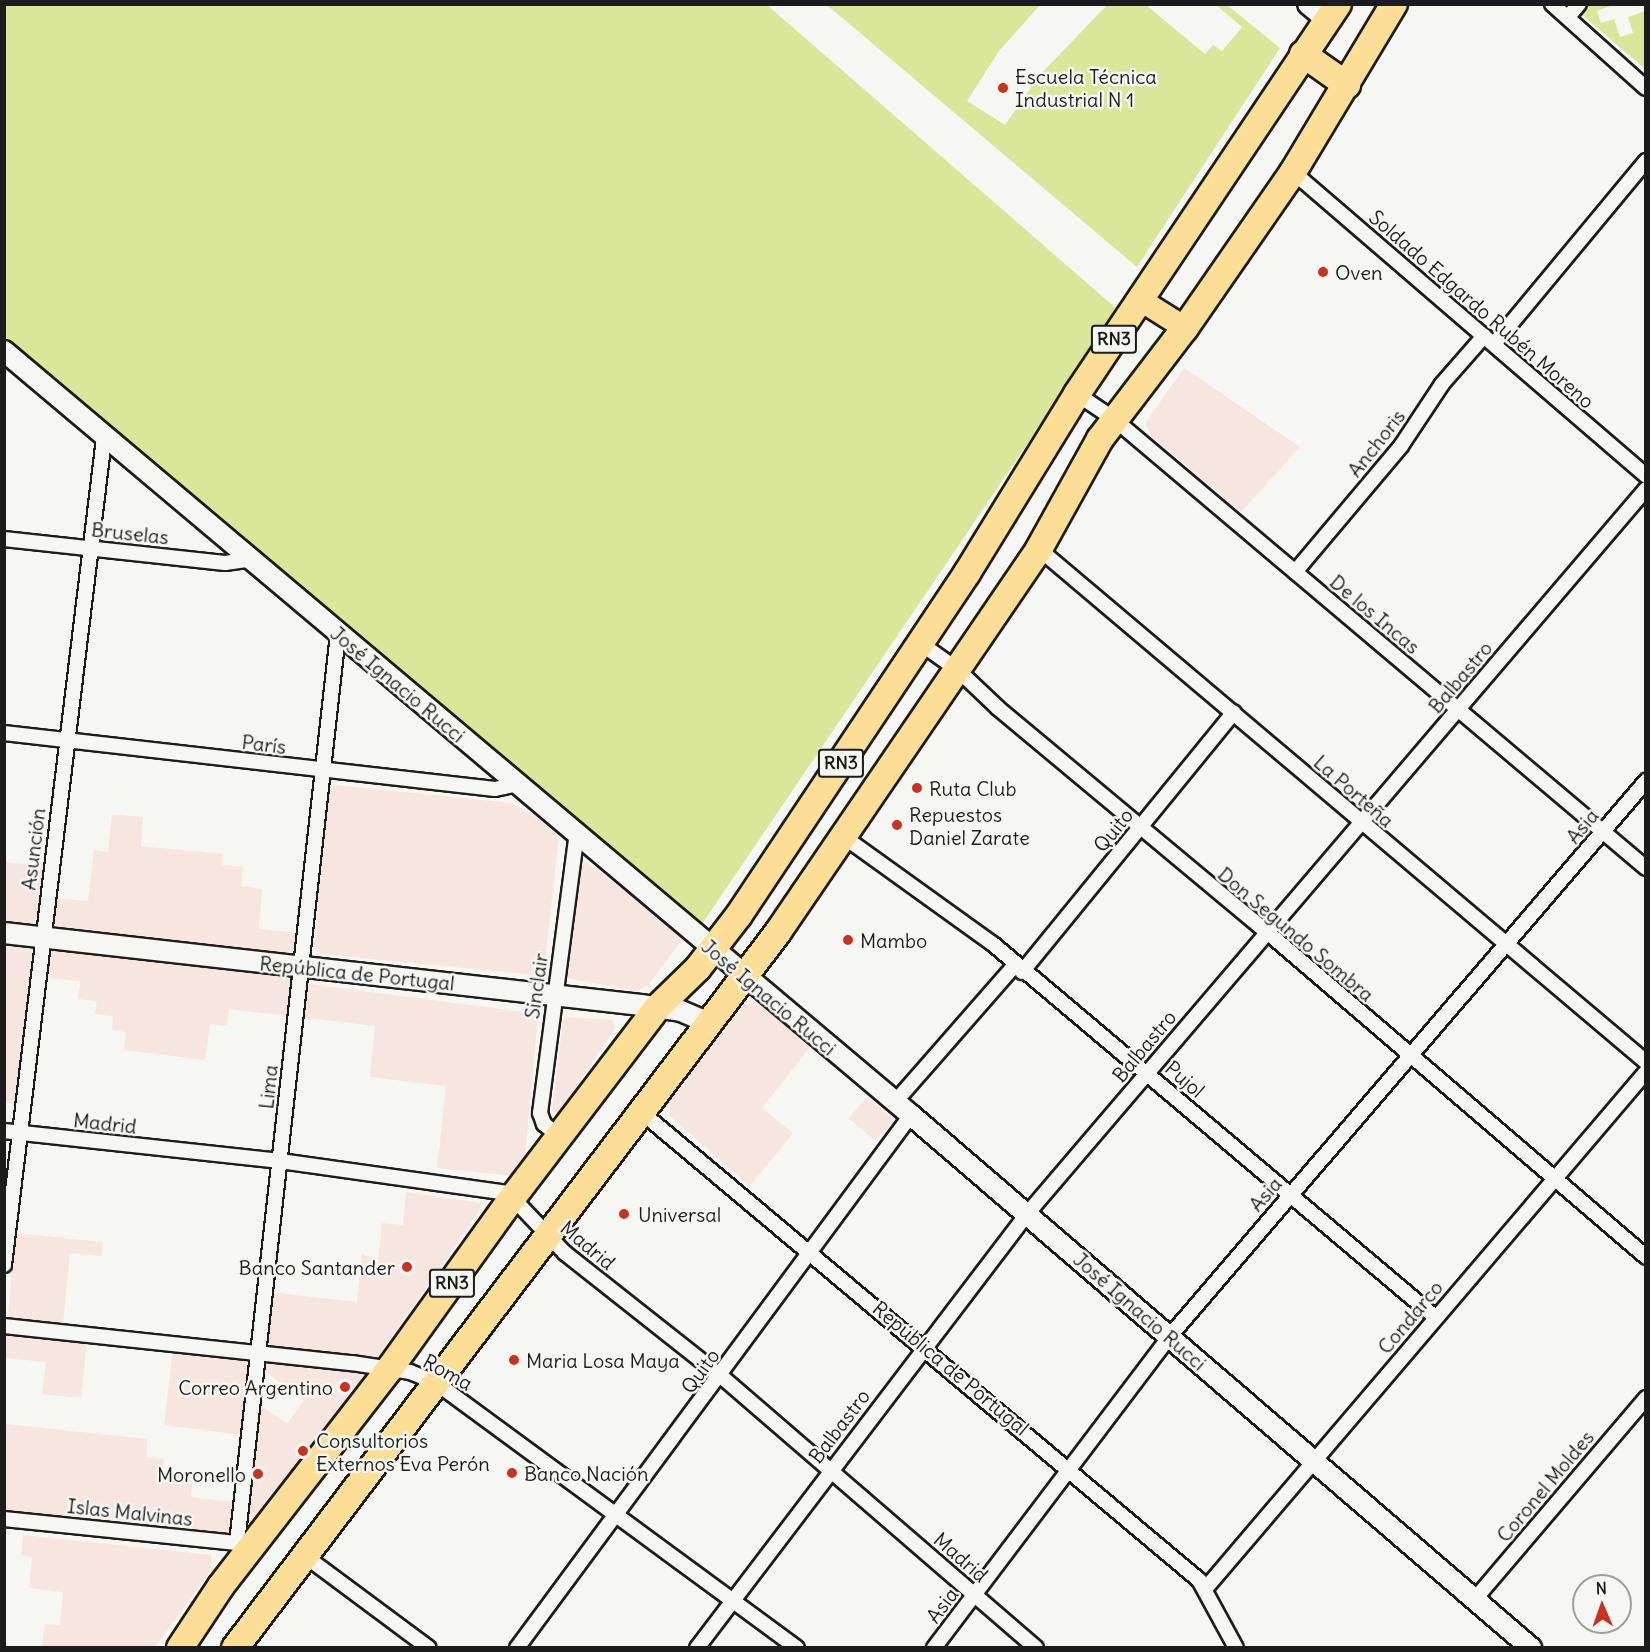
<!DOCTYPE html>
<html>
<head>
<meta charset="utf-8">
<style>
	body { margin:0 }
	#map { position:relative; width:1650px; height:1652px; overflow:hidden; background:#f6f6f2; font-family:Delius,sans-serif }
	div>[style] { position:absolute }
	.built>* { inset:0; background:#f7e6df; transform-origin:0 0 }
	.green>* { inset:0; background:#dae699 }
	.roads { filter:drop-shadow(2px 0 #1c1c1c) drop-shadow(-2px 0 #1c1c1c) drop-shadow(0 2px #1c1c1c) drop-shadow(0 -2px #1c1c1c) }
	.street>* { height:14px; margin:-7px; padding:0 7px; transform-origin:7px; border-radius:7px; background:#f6f6f2 }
	.secondary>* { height:20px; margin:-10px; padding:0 10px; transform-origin:10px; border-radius:10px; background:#f6f6f2 }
	.primary>* { height:22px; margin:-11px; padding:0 11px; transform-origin:11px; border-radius:11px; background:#fcde96 }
	.highway>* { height:26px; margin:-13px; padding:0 13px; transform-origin:13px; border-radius:13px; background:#fcde96 }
	.dots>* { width:16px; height:16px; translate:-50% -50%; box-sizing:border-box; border:3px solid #f6f6f2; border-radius:50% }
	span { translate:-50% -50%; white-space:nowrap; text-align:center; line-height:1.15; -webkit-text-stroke:5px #f6f6f2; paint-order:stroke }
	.shield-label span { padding:2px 4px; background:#f6f6f2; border:2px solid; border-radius:4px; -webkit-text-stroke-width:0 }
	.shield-label { font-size:18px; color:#1c1c1c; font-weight:700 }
	.poi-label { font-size:20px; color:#1c1c1c }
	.left { translate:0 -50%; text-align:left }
	.right { translate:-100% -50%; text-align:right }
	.street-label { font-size:20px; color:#1c1c1c }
	.frame { position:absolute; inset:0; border:6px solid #1c1c1c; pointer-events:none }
	.north { position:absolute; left:1572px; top:1574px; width:60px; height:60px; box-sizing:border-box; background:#f6f6f2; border:2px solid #9f9f9c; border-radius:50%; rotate:358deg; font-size:16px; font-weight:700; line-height:24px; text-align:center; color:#1c1c1c }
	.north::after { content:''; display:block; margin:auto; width:21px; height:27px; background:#c8321e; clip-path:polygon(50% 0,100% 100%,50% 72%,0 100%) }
</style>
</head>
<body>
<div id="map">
	<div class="built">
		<i style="clip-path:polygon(1184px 368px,1300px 447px,1241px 512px,1150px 435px,1146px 422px)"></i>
		<i style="clip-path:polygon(334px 785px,512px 803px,556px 829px,559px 836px,544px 970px,535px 975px,320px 954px,314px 946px,329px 792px)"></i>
		<i style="clip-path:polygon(112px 814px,143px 817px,141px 846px,223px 854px,222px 865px,243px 867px,241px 886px,262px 889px,259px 929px,298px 933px,296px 949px,283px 956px,54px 926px,54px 898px,88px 901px,94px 850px,108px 852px)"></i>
		<i style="clip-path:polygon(585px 861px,685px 936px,648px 985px,636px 991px,567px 978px,581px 866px)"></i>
		<i style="clip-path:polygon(5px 862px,45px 866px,39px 916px,30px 925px,5px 922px)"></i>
		<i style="clip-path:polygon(5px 941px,30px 945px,35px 955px,18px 1104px,5px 1103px)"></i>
		<i style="clip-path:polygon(59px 947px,285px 972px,292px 983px,288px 1016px,229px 1009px,227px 1026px,210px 1024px,205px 1060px,124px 1050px,126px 1032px,112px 1030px,113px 1016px,95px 1014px,97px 1001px,78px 999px,80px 981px,44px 977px,47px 954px)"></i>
		<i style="clip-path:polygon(309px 984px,532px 1013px,538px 1017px,525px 1156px,514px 1176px,437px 1168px,446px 1086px,370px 1077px,375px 1026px,300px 1017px,303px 988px)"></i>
		<i style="clip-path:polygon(756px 1002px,810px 1047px,762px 1108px,793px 1133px,750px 1186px,670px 1116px,669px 1101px,742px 1005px)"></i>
		<i style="clip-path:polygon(569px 1017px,612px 1020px,615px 1028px,559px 1113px,552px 1111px,563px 1020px)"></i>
		<i style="left:867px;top:1097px;width:35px;height:28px;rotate:40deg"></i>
		<i style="clip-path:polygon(406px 1192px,481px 1203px,480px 1210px,378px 1357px,371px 1361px,265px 1347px,269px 1292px,357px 1302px,362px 1253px,378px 1263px,382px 1223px,403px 1225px)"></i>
		<i style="clip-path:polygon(15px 1233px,103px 1242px,102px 1256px,70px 1253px,63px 1325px,8px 1317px)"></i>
		<i style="clip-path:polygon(13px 1332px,87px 1340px,81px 1398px,42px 1394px,46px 1362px,5px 1358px,4px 1337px)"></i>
		<i style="clip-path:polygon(173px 1350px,239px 1356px,248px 1362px,243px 1435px,164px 1425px)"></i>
		<i style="clip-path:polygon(264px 1360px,359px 1368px,366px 1372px,368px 1379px,251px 1533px,244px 1529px,257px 1403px,287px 1424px,304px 1400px,262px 1369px)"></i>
		<i style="clip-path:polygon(5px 1424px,148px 1439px,146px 1457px,164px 1459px,162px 1474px,193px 1477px,191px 1497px,235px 1502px,232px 1530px,227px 1536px,5px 1513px)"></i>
		<i style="clip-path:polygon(23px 1535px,211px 1555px,212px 1570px,155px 1647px,42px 1647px,45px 1624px,60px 1625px,63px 1592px,29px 1588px,32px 1557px,21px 1555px)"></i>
	</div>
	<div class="green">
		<i style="clip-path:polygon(5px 4px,767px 5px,1118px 310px,700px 927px,5px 336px)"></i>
		<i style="clip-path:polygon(827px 5px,1040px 5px,999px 51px,967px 101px,1005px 125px,1039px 76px,1107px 5px,1146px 5px,1205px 54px,1213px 45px,1222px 51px,1242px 27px,1216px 5px,1227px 5px,1280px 48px,1137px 267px)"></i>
		<i style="clip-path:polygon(1589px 5px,1613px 5px,1597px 11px,1601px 23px,1614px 19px,1620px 37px,1633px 33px,1628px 17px,1645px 11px,1645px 69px,1581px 14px)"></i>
	</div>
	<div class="roads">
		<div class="street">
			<i style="left:1552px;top:4px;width:126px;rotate:41.8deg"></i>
			<i style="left:1568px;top:17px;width:17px;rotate:-50deg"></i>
			<i style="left:1293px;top:172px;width:466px;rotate:40.7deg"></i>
			<i style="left:1494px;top:344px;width:238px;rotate:-50.3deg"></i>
			<i style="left:1077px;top:394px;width:45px;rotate:34deg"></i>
			<i style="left:1114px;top:419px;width:696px;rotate:40.16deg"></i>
			<i style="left:4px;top:539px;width:222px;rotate:6.2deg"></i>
			<i style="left:225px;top:563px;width:27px;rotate:-8deg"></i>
			<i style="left:1039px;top:549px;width:795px;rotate:40.2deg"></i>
			<i style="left:1295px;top:572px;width:165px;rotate:-49.9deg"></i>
			<i style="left:1401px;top:446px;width:74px;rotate:-56.5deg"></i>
			<i style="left:1442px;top:384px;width:64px;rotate:-48.8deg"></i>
			<i style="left:920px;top:643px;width:47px;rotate:35.4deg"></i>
			<i style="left:958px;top:670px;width:55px;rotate:43.5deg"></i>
			<i style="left:998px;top:708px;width:350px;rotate:39.8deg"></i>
			<i style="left:1267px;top:932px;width:499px;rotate:40.6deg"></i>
			<i style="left:4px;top:733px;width:494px;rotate:6.5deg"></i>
			<i style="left:495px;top:789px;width:24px;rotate:-12deg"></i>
			<i style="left:844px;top:837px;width:183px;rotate:35.7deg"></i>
			<i style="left:993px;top:944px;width:578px;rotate:40.16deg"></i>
			<i style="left:1022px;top:972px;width:335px;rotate:-50.8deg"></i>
			<i style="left:895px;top:1102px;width:181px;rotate:-48.8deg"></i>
			<i style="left:640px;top:1111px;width:730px;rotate:40deg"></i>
			<i style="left:1199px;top:1580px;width:77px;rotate:61.4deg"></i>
			<i style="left:4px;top:1131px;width:278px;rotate:6.2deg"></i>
			<i style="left:280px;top:1161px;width:230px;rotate:8deg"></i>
			<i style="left:508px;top:1193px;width:83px;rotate:46.5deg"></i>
			<i style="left:565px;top:1253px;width:199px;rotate:38.3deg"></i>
			<i style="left:721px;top:1376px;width:416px;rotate:40.8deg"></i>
			<i style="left:560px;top:1137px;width:21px;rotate:-141deg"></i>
			<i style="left:544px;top:1124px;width:12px;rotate:-110deg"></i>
			<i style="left:540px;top:1113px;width:283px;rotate:-82.5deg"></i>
			<i style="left:4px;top:1265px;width:832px;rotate:-83.1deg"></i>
			<i style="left:4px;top:1326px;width:350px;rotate:6.1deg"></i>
			<i style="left:352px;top:1363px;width:59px;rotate:8.8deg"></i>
			<i style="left:410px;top:1372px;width:27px;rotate:22deg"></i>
			<i style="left:435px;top:1382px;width:449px;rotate:36.3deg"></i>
			<i style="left:4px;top:1519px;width:234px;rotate:5.9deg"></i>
			<i style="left:237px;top:1543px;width:9px;rotate:41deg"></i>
			<i style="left:237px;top:1543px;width:915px;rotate:-83.66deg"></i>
			<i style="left:305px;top:1556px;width:154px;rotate:36.6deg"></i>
			<i style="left:1206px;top:1588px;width:678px;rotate:-49.55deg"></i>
			<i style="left:1475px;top:1599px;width:264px;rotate:-49.6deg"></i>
			<i style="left:517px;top:1648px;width:663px;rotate:-53.53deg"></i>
			<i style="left:697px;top:1648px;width:545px;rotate:-52.75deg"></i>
			<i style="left:1027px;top:1214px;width:953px;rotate:-49.51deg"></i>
			<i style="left:934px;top:1648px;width:390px;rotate:-52.9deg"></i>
			<i style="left:1169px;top:1337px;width:733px;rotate:-49.37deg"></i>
		</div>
		<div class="secondary">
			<i style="left:1308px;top:4px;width:25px;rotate:40deg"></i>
			<i style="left:4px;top:351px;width:1186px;rotate:40.11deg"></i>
			<i style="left:911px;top:1115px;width:818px;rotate:40.68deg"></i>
			<i style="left:4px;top:933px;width:641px;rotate:6.45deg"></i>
			<i style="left:641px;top:1005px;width:40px;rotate:8.5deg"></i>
			<i style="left:681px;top:1011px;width:28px;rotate:23deg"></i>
		</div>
		<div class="primary">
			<i style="left:1139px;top:299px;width:54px;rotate:32.2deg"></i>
		</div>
		<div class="highway">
			<i style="left:1303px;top:54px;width:54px;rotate:35.2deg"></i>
			<i style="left:180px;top:1648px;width:74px;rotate:-56.5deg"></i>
			<i style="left:221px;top:1586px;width:276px;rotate:-52.2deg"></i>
			<i style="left:390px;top:1368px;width:211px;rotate:-54.3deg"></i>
			<i style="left:513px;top:1197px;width:238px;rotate:-52.7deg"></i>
			<i style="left:657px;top:1008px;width:57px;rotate:-44.3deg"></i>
			<i style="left:698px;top:968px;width:67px;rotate:-52.3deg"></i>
			<i style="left:739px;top:915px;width:411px;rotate:-56.3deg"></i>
			<i style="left:967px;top:573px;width:210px;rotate:-58.4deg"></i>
			<i style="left:1077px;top:394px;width:469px;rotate:-56.2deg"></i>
			<i style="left:235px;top:1648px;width:899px;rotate:-52.82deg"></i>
			<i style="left:778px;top:932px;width:463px;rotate:-55.7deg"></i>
			<i style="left:1039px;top:549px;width:126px;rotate:-61deg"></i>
			<i style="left:1100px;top:439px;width:140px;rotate:-52.6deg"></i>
			<i style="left:1185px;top:328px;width:190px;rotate:-55.3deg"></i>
			<i style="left:1293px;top:172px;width:196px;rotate:-59deg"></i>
		</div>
	</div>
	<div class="dots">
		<i style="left:1003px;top:88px;background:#c8321e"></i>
		<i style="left:1323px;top:272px;background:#c8321e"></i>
		<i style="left:917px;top:788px;background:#c8321e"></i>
		<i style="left:897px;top:825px;background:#c8321e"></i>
		<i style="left:848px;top:940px;background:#c8321e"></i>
		<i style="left:624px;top:1214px;background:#c8321e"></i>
		<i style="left:407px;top:1267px;background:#c8321e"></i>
		<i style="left:514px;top:1360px;background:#c8321e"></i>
		<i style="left:345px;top:1387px;background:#c8321e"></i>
		<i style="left:303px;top:1451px;background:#c8321e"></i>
		<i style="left:512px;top:1473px;background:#c8321e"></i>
		<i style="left:258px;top:1474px;background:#c8321e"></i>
	</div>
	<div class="shield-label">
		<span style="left:1114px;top:339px">RN3</span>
		<span style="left:841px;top:763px">RN3</span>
		<span style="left:452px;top:1283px">RN3</span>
	</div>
	<div class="poi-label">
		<span class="left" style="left:1015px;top:88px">Escuela Técnica<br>Industrial N 1</span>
		<span class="left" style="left:1335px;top:272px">Oven</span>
		<span class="left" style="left:929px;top:788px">Ruta Club</span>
		<span class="left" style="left:909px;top:826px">Repuestos<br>Daniel Zarate</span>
		<span class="left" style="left:860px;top:940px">Mambo</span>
		<span class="left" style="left:638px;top:1214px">Universal</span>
		<span class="right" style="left:395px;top:1267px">Banco Santander</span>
		<span class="left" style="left:526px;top:1360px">Maria Losa Maya</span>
		<span class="right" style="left:333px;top:1387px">Correo Argentino</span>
		<span class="left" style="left:316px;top:1452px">Consultorios<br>Externos Eva Perón</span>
		<span class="left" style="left:524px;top:1473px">Banco Nación</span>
		<span class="right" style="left:246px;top:1474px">Moronello</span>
	</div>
	<div class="street-label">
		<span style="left:1482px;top:309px;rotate:41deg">Soldado Edgardo Rubén Moreno</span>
		<span style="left:1376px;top:443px;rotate:-52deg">Anchoris</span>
		<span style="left:130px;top:533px;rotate:6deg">Bruselas</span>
		<span style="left:1375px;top:614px;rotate:40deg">De los Incas</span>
		<span style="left:1460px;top:677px;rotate:-50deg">Balbastro</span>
		<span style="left:398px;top:684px;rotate:40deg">José Ignacio Rucci</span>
		<span style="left:264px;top:744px;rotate:7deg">París</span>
		<span style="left:1354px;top:791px;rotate:41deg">La Porteña</span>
		<span style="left:1582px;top:826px;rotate:-50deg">Asia</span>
		<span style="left:1113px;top:830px;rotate:-51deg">Quito</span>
		<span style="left:33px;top:849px;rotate:-83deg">Asunción</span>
		<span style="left:1296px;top:934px;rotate:40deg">Don Segundo Sombra</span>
		<span style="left:357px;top:973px;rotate:6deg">República de Portugal</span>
		<span style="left:536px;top:986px;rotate:-82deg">Sinclair</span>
		<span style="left:769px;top:997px;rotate:40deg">José Ignacio Rucci</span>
		<span style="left:1144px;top:1046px;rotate:-50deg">Balbastro</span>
		<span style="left:1185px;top:1079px;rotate:41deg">Pujol</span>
		<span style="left:268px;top:1087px;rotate:-84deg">Lima</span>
		<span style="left:105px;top:1123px;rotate:6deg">Madrid</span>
		<span style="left:1265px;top:1194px;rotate:-49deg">Asia</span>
		<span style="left:588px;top:1245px;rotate:40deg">Madrid</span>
		<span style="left:1140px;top:1311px;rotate:41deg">José Ignacio Rucci</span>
		<span style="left:1410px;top:1317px;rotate:-50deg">Condarco</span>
		<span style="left:951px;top:1368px;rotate:40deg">República de Portugal</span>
		<span style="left:700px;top:1371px;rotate:-54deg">Quito</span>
		<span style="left:448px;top:1372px;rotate:29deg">Roma</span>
		<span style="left:839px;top:1426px;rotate:-53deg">Balbastro</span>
		<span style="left:1545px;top:1486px;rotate:-50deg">Coronel Moldes</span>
		<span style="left:130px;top:1512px;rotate:6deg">Islas Malvinas</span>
		<span style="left:961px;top:1557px;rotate:41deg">Madrid</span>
		<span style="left:942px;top:1605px;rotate:-53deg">Asia</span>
	</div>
	<div class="frame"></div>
	<div class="north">N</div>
</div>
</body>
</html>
